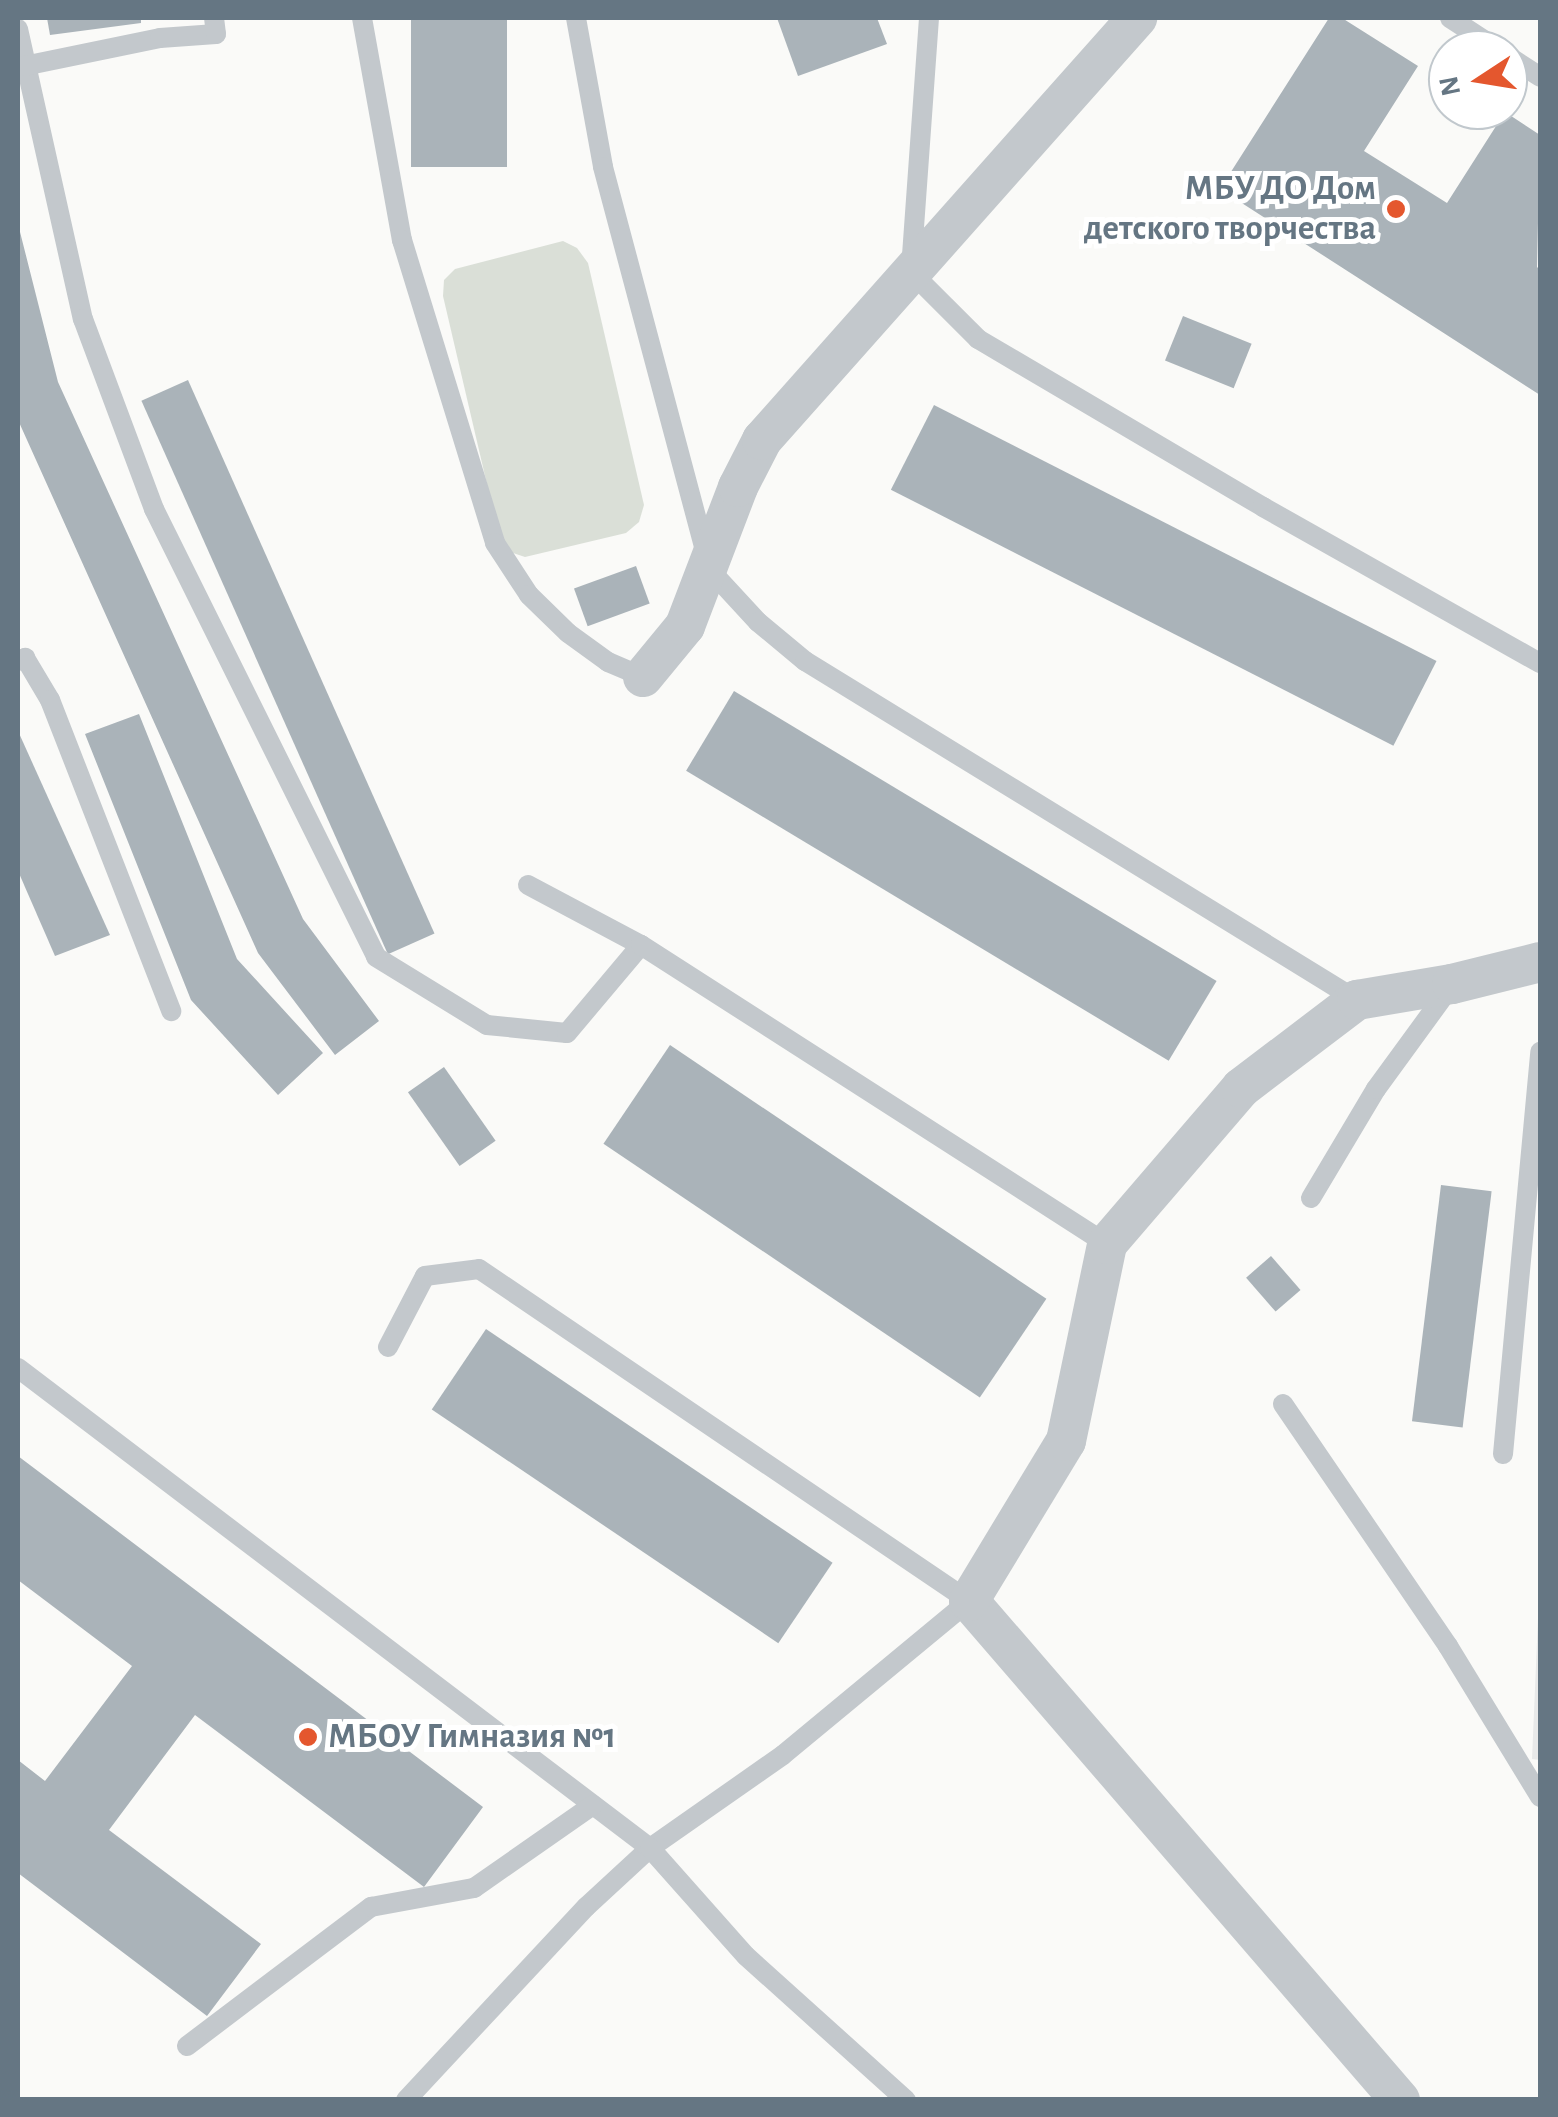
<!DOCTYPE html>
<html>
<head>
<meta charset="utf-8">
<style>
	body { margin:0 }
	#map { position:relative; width:1558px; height:2117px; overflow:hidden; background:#fafaf8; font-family:"Alegreya Sans",sans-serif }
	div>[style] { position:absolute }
	.built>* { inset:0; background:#e8e9e9 }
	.green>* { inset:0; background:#dadfd7 }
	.building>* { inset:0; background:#aab3b9; transform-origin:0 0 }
	.service>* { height:20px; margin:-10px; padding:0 10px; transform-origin:10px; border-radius:10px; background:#c3c8cc }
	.minor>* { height:40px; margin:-20px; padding:0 20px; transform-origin:20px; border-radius:20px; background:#c3c8cc }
	.dots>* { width:28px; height:28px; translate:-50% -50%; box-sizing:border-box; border:5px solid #fff; border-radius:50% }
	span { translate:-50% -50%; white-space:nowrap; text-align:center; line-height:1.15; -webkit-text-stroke:10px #fff; paint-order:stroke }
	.poi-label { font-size:35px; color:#657683; font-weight:700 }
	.right { translate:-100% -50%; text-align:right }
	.left { translate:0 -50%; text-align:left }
	.frame { position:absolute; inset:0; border:20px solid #657683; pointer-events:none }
	.north { position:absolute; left:1428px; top:30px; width:100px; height:100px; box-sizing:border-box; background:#fff; border:2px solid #c1c8cd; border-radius:50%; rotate:258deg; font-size:28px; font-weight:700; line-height:40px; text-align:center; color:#657683 }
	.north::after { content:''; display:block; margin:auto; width:35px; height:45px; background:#e4572e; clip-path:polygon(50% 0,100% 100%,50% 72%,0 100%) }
</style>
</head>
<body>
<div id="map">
	<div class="built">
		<i style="clip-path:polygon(1540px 1571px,1540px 1760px,1532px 1759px)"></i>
	</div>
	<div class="green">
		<i style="clip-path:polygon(563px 241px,577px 248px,588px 263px,644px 505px,639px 522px,626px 533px,525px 557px,510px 552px,500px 540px,443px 296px,444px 280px,455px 269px)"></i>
	</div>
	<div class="building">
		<i style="clip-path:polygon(47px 18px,141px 18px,141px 23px,50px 35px)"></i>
		<i style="left:411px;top:18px;width:96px;height:149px"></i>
		<i style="clip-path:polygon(777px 18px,877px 18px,887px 44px,798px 76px)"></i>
		<i style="clip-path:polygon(1329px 18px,1342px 18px,1418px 66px,1364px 151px,1447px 203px,1505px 112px,1540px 135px,1537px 267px,1540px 270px,1540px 395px,1220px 189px)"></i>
		<i style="clip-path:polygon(18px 224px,58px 382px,303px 919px,379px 1021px,335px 1055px,258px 953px,18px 420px)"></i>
		<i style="left:1183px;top:316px;width:74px;height:48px;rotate:22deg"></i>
		<i style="left:188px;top:380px;width:606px;height:51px;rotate:66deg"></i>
		<i style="left:934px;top:405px;width:564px;height:95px;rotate:27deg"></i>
		<i style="left:636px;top:566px;width:40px;height:66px;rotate:70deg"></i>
		<i style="left:734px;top:691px;width:563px;height:93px;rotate:31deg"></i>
		<i style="clip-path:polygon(139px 714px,237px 959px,323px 1053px,278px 1095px,191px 1000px,85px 734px)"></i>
		<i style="clip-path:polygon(18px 731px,110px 935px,55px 956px,18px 871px)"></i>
		<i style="left:670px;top:1045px;width:454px;height:119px;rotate:34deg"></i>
		<i style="left:444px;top:1067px;width:90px;height:44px;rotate:55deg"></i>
		<i style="left:1441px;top:1185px;width:51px;height:238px;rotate:7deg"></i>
		<i style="left:1271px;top:1256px;width:45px;height:33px;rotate:49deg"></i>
		<i style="left:486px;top:1329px;width:418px;height:97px;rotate:34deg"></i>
		<i style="clip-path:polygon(18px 1456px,483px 1807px,424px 1887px,195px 1715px,109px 1830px,261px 1944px,207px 2016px,18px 1873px,18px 1760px,45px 1781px,132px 1666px,18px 1580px)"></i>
	</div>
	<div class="service">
		<i style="left:362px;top:18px;width:226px;rotate:79.8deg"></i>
		<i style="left:402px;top:240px;width:317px;rotate:72.9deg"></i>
		<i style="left:495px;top:543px;width:62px;rotate:56.8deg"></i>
		<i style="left:529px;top:595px;width:54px;rotate:44.3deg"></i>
		<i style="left:568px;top:633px;width:49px;rotate:35.9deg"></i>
		<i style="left:608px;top:662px;width:38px;rotate:23deg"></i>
		<i style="left:576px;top:18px;width:151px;rotate:79.7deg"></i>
		<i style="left:603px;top:167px;width:417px;rotate:75.1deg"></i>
		<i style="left:710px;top:570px;width:71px;rotate:47.3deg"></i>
		<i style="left:758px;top:622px;width:61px;rotate:39.7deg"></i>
		<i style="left:805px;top:661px;width:648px;rotate:31.56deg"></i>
		<i style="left:929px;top:18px;width:255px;rotate:94.1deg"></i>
		<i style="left:911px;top:272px;width:95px;rotate:45deg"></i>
		<i style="left:978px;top:339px;width:331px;rotate:30.5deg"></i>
		<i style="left:1263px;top:507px;width:318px;rotate:29.4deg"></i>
		<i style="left:1450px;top:18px;width:59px;rotate:33.1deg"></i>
		<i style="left:18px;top:29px;width:297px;rotate:77.4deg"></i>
		<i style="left:83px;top:319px;width:203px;rotate:69.5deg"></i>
		<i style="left:154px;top:509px;width:500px;rotate:63.6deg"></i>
		<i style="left:376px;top:957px;width:130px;rotate:31.5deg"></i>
		<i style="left:487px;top:1025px;width:80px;rotate:5.7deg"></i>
		<i style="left:567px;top:1033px;width:115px;rotate:-49.9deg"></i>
		<i style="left:1508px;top:56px;width:38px;rotate:33deg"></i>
		<i style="left:24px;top:66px;width:139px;rotate:-11.6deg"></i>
		<i style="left:160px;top:38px;width:56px;rotate:-4.1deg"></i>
		<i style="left:216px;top:34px;width:16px;rotate:-97deg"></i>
		<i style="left:18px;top:661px;width:8px;rotate:-23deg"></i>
		<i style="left:25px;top:658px;width:49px;rotate:59.2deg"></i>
		<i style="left:50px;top:700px;width:334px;rotate:68.7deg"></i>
		<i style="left:528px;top:885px;width:128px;rotate:28deg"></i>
		<i style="left:641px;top:945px;width:554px;rotate:32.69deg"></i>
		<i style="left:1311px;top:1198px;width:127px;rotate:-59.2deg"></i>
		<i style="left:1376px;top:1089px;width:127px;rotate:-53.9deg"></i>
		<i style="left:388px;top:1347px;width:80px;rotate:-62.5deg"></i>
		<i style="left:425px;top:1276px;width:54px;rotate:-7.4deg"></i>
		<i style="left:479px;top:1269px;width:592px;rotate:34.12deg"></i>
		<i style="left:969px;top:1601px;width:241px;rotate:140.4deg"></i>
		<i style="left:783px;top:1755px;width:162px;rotate:145deg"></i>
		<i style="left:650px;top:1848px;width:87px;rotate:137.3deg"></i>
		<i style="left:586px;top:1907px;width:264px;rotate:133deg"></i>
		<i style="left:18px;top:1368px;width:794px;rotate:37.22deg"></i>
		<i style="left:650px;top:1848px;width:144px;rotate:48.4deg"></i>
		<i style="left:746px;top:1956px;width:215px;rotate:42deg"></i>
		<i style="left:1283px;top:1404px;width:293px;rotate:55.7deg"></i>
		<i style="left:1448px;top:1646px;width:177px;rotate:58.6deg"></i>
		<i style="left:1503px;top:1454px;width:404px;rotate:-84.7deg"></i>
		<i style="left:187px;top:2046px;width:231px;rotate:-37.1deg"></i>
		<i style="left:371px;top:1907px;width:105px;rotate:-10.5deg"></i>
		<i style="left:474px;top:1888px;width:145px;rotate:-34.9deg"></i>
	</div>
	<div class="minor">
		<i style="left:643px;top:677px;width:66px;rotate:-50.5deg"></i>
		<i style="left:685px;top:626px;width:149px;rotate:-69.1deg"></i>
		<i style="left:738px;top:487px;width:53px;rotate:-62.9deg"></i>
		<i style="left:762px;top:440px;width:565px;rotate:-48.37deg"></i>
		<i style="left:1400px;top:2100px;width:659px;rotate:-130.82deg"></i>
		<i style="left:969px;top:1601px;width:187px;rotate:-58.8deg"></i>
		<i style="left:1066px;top:1441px;width:201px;rotate:-78.2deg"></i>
		<i style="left:1107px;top:1244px;width:206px;rotate:-49.3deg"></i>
		<i style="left:1241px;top:1088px;width:146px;rotate:-37.2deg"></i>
		<i style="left:1357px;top:1000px;width:96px;rotate:-9.6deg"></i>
		<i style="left:1452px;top:984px;width:91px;rotate:-14deg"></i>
	</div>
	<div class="dots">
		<i style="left:1396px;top:209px;background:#e4572e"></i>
		<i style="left:308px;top:1737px;background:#e4572e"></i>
	</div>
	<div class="poi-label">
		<span class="right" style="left:1376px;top:209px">МБУ ДО Дом<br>детского творчества</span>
		<span class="left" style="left:328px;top:1737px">МБОУ Гимназия №1</span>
	</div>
	<div class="frame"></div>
	<div class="north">N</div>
</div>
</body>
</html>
